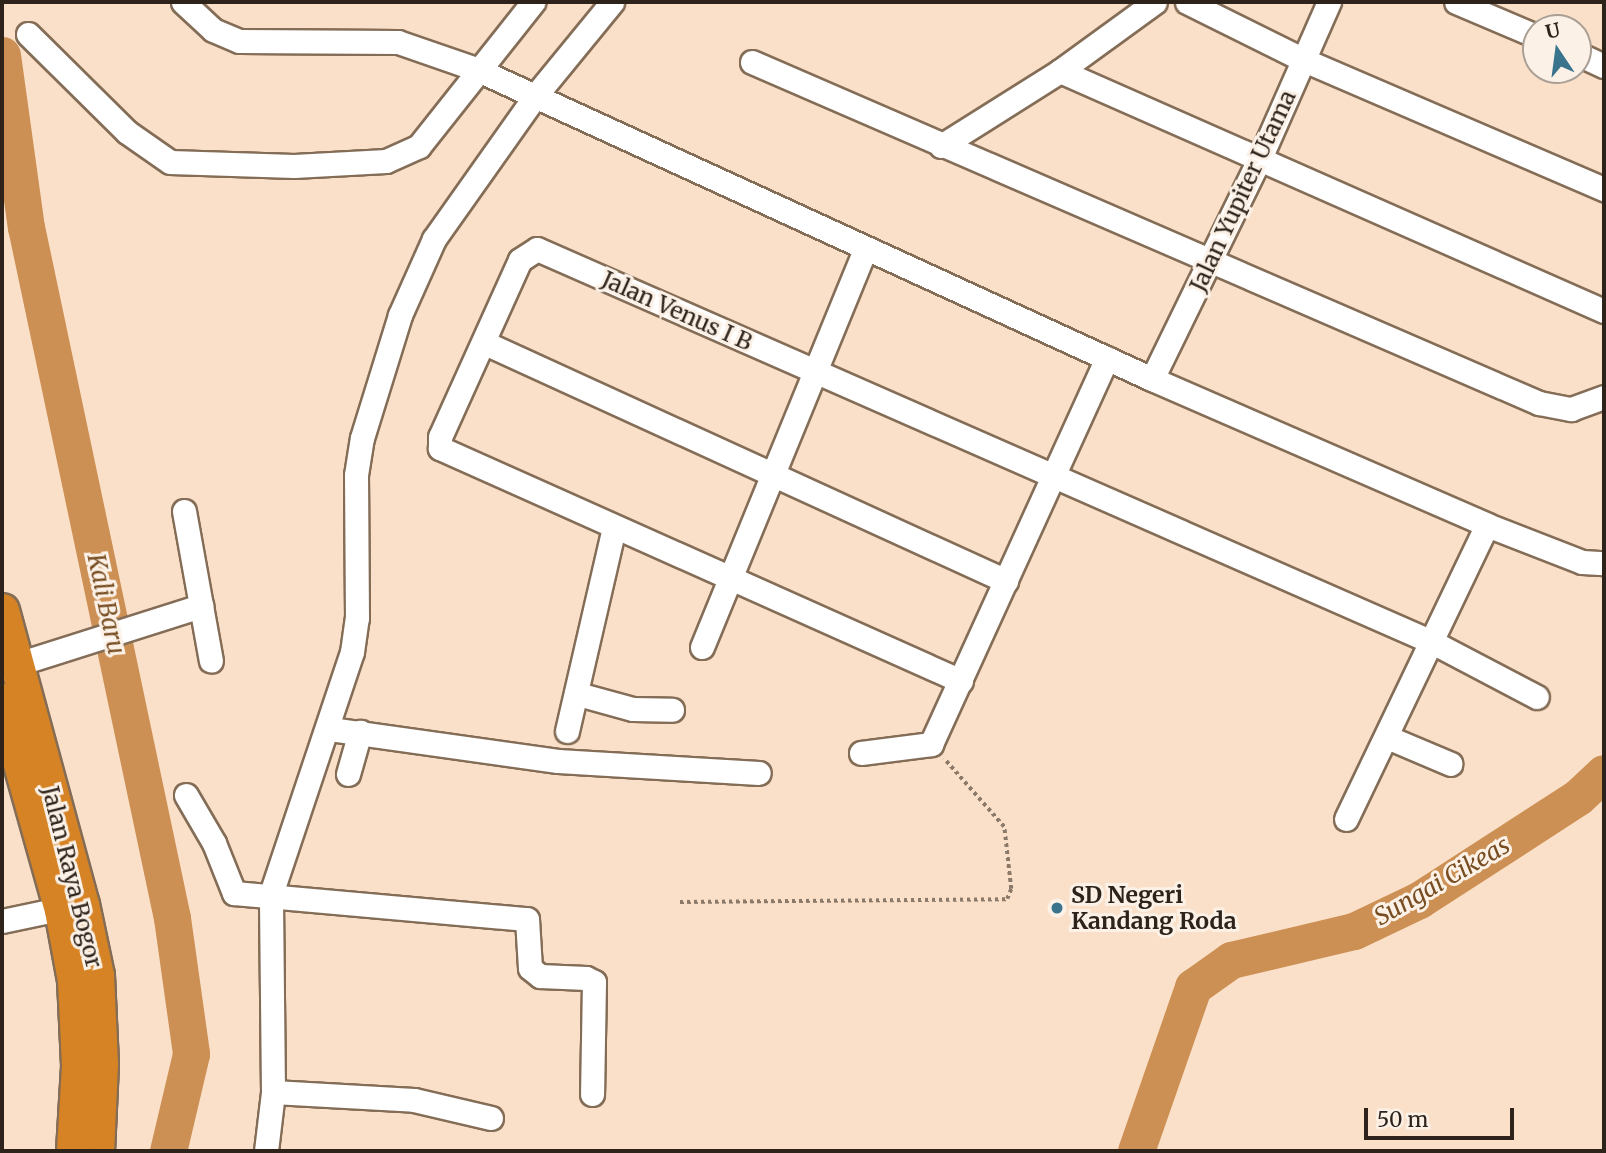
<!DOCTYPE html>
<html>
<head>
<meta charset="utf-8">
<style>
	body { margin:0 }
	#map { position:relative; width:1606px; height:1153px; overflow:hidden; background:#fbe0c9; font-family:Merriweather,serif }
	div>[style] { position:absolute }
	.river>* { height:37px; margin:-18.5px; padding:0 18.5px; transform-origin:18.5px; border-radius:18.5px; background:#cd9054 }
	.path>* { height:3.5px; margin-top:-1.75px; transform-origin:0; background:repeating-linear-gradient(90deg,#8b796a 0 3.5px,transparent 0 7px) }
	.roads { filter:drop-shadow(2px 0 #846d57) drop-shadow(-2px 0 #846d57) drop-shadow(0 2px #846d57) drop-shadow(0 -2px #846d57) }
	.minor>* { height:23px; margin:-11.5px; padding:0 11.5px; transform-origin:11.5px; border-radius:11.5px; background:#fff }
	.highway>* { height:33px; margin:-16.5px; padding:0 16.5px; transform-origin:16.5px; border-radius:16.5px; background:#d58325 }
	.dots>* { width:19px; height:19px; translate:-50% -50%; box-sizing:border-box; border:4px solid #fcf1e7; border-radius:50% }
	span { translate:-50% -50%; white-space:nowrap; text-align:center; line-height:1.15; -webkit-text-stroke:6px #fcf1e7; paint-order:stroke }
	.street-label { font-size:23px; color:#2d231b }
	.poi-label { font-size:23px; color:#2d231b; font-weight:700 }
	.left { translate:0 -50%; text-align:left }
	.water-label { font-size:24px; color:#774d21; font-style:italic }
	.frame { position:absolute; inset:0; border:4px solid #2d231b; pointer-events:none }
	.north { position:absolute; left:1522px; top:14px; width:70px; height:70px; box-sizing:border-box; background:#fcf1e7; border:2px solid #a99f95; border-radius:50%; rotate:347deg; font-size:19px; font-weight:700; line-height:28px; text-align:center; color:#2d231b }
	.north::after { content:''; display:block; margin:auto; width:24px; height:32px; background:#39748c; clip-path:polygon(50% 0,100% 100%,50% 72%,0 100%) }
	.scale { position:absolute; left:1364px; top:1108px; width:150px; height:32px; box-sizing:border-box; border:4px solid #2d231b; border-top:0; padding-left:9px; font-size:21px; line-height:24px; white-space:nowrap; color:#2d231b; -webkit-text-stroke:5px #fcf1e7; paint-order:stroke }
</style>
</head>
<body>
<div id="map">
	<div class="river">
		<i style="left:2px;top:55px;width:174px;rotate:82.1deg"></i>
		<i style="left:26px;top:227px;width:706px;rotate:78.07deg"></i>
		<i style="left:172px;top:918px;width:137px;rotate:82deg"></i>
		<i style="left:191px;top:1054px;width:100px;rotate:103.3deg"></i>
		<i style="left:1136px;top:1151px;width:174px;rotate:-70.8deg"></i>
		<i style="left:1193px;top:987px;width:47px;rotate:-35.4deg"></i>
		<i style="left:1231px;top:960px;width:126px;rotate:-13.3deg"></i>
		<i style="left:1354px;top:931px;width:72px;rotate:-25.5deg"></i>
		<i style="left:1419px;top:900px;width:189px;rotate:-32.9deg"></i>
		<i style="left:1578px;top:797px;width:35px;rotate:-43deg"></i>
	</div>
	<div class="path">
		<i style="left:680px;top:902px;width:327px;rotate:-0.5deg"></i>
		<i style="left:1007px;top:899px;width:11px;rotate:-68deg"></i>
		<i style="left:1011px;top:889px;width:62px;rotate:-96.4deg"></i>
		<i style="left:1004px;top:827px;width:91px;rotate:-131.4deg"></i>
	</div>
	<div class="roads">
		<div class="minor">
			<i style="left:183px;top:2px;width:41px;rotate:43deg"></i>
			<i style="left:213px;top:30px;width:28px;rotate:23deg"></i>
			<i style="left:239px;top:41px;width:159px;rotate:0.4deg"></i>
			<i style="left:398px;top:42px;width:83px;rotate:19.1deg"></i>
			<i style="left:476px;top:69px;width:744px;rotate:24.64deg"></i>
			<i style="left:1152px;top:379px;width:365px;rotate:23.5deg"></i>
			<i style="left:1487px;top:525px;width:102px;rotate:21.3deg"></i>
			<i style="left:1582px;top:562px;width:22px;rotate:3deg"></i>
			<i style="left:1187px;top:2px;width:131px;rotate:26.4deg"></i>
			<i style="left:1304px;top:60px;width:327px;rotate:23.3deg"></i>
			<i style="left:1456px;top:2px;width:87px;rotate:23deg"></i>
			<i style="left:28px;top:34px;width:139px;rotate:44.7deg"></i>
			<i style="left:127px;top:132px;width:52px;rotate:34.9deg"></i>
			<i style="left:170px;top:162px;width:124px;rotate:1.8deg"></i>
			<i style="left:294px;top:166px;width:92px;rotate:-3.1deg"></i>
			<i style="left:386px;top:161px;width:36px;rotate:-24deg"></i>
			<i style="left:419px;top:146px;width:184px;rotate:-51.6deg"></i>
			<i style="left:1578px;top:54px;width:29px;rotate:25deg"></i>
			<i style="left:752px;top:62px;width:858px;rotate:23.43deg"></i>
			<i style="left:1539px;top:403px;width:33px;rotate:11deg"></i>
			<i style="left:1571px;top:409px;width:35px;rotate:-20deg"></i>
			<i style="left:1060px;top:71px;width:595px;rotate:23.81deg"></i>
			<i style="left:941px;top:146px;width:141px;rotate:-32.2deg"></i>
			<i style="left:1060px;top:71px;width:117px;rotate:-36deg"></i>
			<i style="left:485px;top:343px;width:573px;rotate:24.55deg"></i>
			<i style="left:1152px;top:379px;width:248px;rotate:-64deg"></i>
			<i style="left:1261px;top:156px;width:168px;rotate:-66.2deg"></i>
			<i style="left:184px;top:511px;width:152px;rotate:79.8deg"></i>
			<i style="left:702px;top:647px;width:429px;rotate:-67.7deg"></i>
			<i style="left:5px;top:668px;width:206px;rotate:-17.6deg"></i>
			<i style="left:961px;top:681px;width:571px;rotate:-155.91deg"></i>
			<i style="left:440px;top:448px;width:11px;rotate:-90deg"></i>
			<i style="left:440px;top:437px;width:194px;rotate:-65.7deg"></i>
			<i style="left:520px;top:260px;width:20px;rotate:-33deg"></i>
			<i style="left:537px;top:249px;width:980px;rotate:23.71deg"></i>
			<i style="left:1434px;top:643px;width:116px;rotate:27.7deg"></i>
			<i style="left:578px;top:694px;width:57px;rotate:15.3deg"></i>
			<i style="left:633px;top:709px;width:39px;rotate:1deg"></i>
			<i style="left:330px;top:729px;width:230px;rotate:8deg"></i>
			<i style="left:558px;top:761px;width:201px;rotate:3.4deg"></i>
			<i style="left:567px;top:731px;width:209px;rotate:-77deg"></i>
			<i style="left:1387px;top:737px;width:69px;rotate:22.9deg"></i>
			<i style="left:861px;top:753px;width:71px;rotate:-7.3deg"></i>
			<i style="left:931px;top:744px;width:424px;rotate:-65.5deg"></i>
			<i style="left:348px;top:774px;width:44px;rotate:-74.1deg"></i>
			<i style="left:186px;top:795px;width:56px;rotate:59.7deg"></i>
			<i style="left:214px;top:843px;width:54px;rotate:68.2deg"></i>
			<i style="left:234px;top:893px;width:294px;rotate:5.1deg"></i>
			<i style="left:527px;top:919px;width:49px;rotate:86.5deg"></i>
			<i style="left:530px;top:968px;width:13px;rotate:39deg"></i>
			<i style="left:540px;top:976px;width:46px;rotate:2.5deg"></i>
			<i style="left:586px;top:978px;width:9px;rotate:27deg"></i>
			<i style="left:594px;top:982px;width:112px;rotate:91deg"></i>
			<i style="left:1346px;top:819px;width:326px;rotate:-64.4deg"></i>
			<i style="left:2px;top:921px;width:74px;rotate:-11.8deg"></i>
			<i style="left:273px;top:1092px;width:141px;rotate:3.2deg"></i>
			<i style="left:414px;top:1100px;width:79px;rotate:13.2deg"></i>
			<i style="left:266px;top:1151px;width:59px;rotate:-83.2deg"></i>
			<i style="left:273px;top:1092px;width:198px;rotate:-90.6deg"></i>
			<i style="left:271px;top:894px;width:255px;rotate:-71.5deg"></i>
			<i style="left:352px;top:652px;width:34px;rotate:-82deg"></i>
			<i style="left:357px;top:618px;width:143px;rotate:-90.4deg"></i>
			<i style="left:356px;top:475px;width:37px;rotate:-81deg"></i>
			<i style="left:362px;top:438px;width:129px;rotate:-72.8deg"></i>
			<i style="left:400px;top:315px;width:83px;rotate:-65.9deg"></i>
			<i style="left:434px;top:239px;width:176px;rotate:-54.7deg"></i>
			<i style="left:536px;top:95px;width:120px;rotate:-50.7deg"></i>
		</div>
		<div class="highway">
			<i style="left:2px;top:610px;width:305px;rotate:74.8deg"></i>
			<i style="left:82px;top:904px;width:73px;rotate:78.1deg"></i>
			<i style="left:97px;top:975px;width:89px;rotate:87.4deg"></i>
			<i style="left:101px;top:1064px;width:87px;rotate:92.6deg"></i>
			<i style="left:2px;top:700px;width:218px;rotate:74.3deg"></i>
			<i style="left:61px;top:910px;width:71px;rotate:79.5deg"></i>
			<i style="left:74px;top:980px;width:86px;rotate:87.3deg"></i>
			<i style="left:78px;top:1066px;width:85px;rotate:93.4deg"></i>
		</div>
	</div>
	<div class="dots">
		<i style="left:1057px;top:908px;background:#39748c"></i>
	</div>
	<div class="street-label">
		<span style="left:1243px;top:191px;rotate:-65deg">Jalan Yupiter Utama</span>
		<span style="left:677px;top:311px;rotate:24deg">Jalan Venus I B</span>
		<span style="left:72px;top:877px;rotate:76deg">Jalan Raya Bogor</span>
	</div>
	<div class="poi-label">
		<span class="left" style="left:1071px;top:908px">SD Negeri<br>Kandang Roda</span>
	</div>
	<div class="water-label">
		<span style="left:106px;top:604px;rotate:78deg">Kali Baru</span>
		<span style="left:1442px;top:881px;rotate:-30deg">Sungai Cikeas</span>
	</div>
	<div class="frame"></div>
	<div class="north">U</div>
	<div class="scale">50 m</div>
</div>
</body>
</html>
